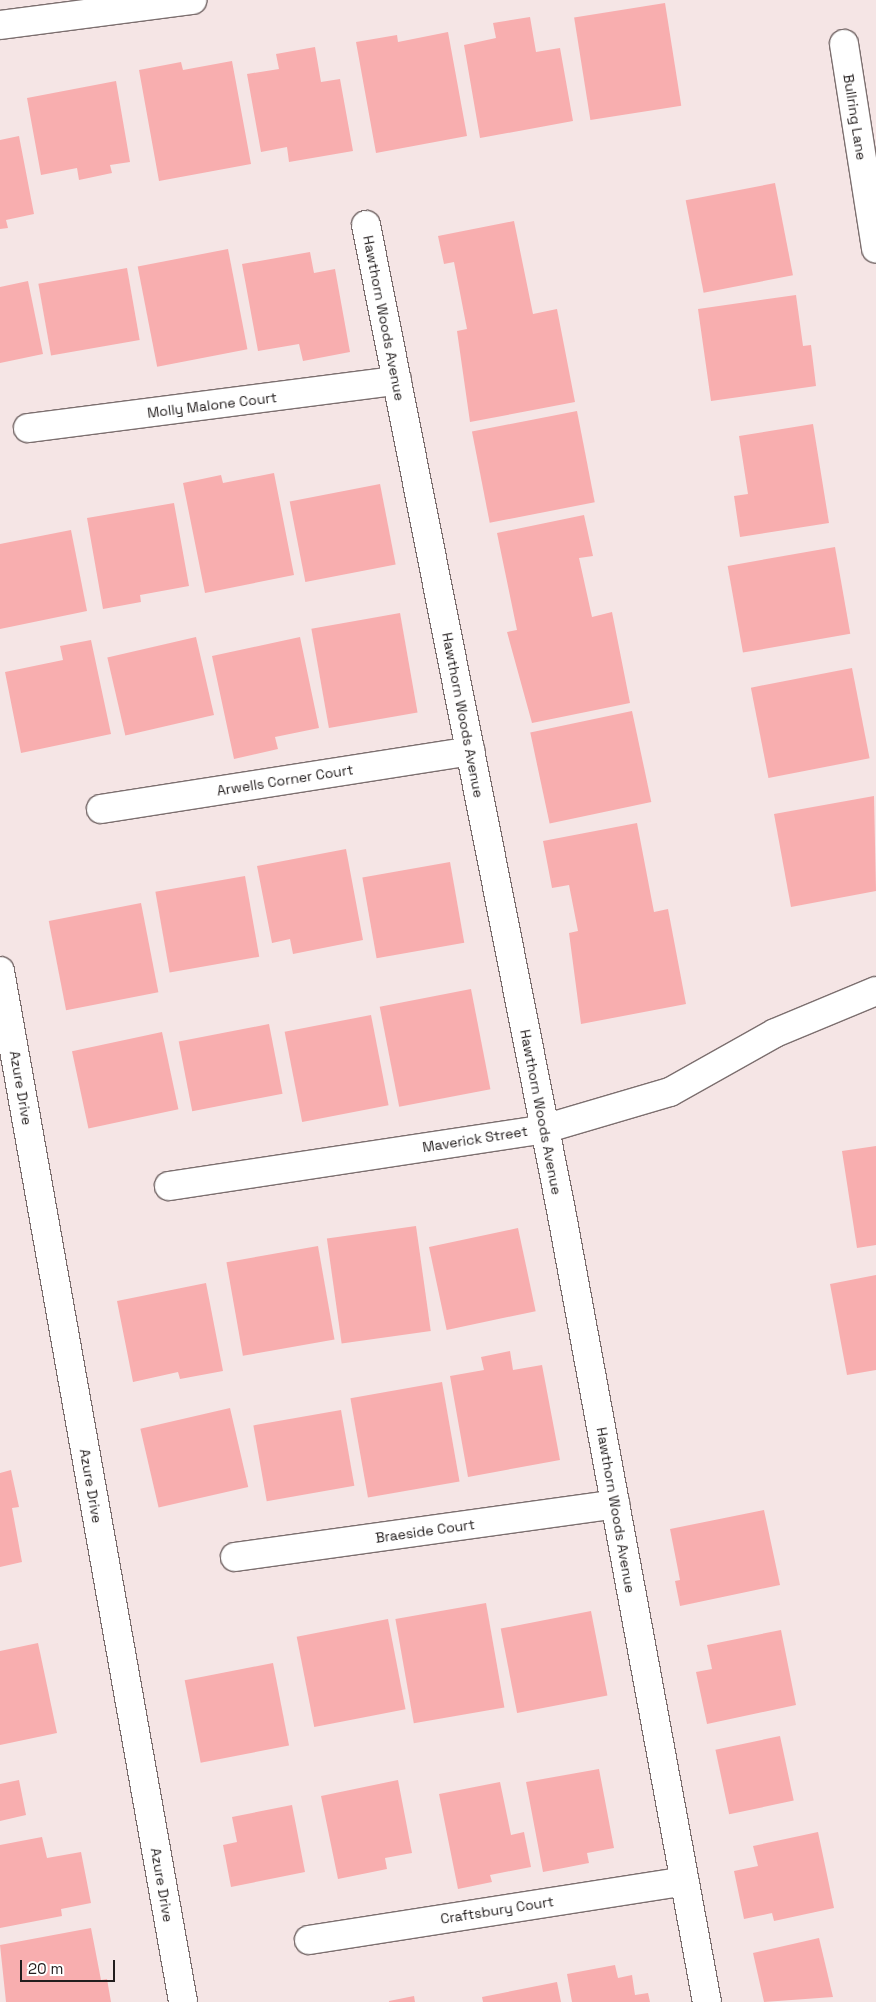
<!DOCTYPE html>
<html>
<head>
<meta charset="utf-8">
<style>
	body { margin:0 }
	#map { position:relative; width:876px; height:2002px; overflow:hidden; background:#f5e5e5; font-family:"Space Grotesk",sans-serif }
	div>[style] { position:absolute }
	.building>* { inset:0; background:#f8aeaf; transform-origin:0 0 }
	.roads { filter:drop-shadow(1px 0 #7c6f6f) drop-shadow(-1px 0 #7c6f6f) drop-shadow(0 1px #7c6f6f) drop-shadow(0 -1px #7c6f6f) }
	.minor>* { height:28px; margin:-14px; padding:0 14px; transform-origin:14px; border-radius:14px; background:#fff }
	.tertiary>* { height:28px; margin:-14px; padding:0 14px; transform-origin:14px; border-radius:14px; background:#fff }
	span { translate:-50% -50%; white-space:nowrap; text-align:center; line-height:1.15; -webkit-text-stroke:4px #fff; paint-order:stroke }
	.street-label { font-size:14px; color:#221d1d }
	.scale { position:absolute; left:20px; top:1960px; width:95px; height:22px; box-sizing:border-box; border:2px solid #221d1d; border-top:0; padding-left:6px; font-size:15px; line-height:18px; white-space:nowrap; color:#221d1d; -webkit-text-stroke:4px #fff; paint-order:stroke }
</style>
</head>
<body>
<div id="map">
	<div class="building">
		<i style="left:665px;top:3px;width:104px;height:92px;rotate:81deg"></i>
		<i style="clip-path:polygon(530px 17px,536px 52px,560px 48px,573px 121px,480px 138px,464px 45px,496px 38px,493px 23px)"></i>
		<i style="clip-path:polygon(448px 32px,467px 136px,376px 153px,356px 42px,397px 35px,398px 42px)"></i>
		<i style="clip-path:polygon(315px 47px,321px 82px,340px 79px,353px 151px,289px 162px,287px 147px,261px 152px,247px 74px,279px 69px,276px 54px)"></i>
		<i style="clip-path:polygon(232px 61px,251px 164px,159px 181px,139px 70px,181px 62px,183px 70px)"></i>
		<i style="clip-path:polygon(116px 81px,130px 162px,110px 165px,112px 173px,79px 180px,77px 168px,41px 175px,27px 98px)"></i>
		<i style="clip-path:polygon(19px 136px,34px 214px,6px 220px,8px 228px,0 229px,0 140px)"></i>
		<i style="left:775px;top:183px;width:94px;height:91px;rotate:79deg"></i>
		<i style="clip-path:polygon(514px 221px,533px 314px,557px 309px,575px 402px,470px 422px,457px 331px,467px 329px,454px 262px,444px 264px,438px 236px)"></i>
		<i style="left:228px;top:249px;width:102px;height:92px;rotate:79deg"></i>
		<i style="clip-path:polygon(310px 252px,314px 273px,335px 269px,350px 352px,303px 361px,299px 344px,258px 351px,242px 264px)"></i>
		<i style="left:127px;top:268px;width:73px;height:90px;rotate:80deg"></i>
		<i style="clip-path:polygon(28px 281px,43px 354px,0 363px,0 287px)"></i>
		<i style="clip-path:polygon(796px 295px,803px 346px,811px 345px,816px 386px,711px 401px,698px 309px)"></i>
		<i style="left:577px;top:411px;width:93px;height:107px;rotate:79deg"></i>
		<i style="clip-path:polygon(813px 424px,829px 523px,740px 537px,734px 496px,748px 494px,739px 436px)"></i>
		<i style="clip-path:polygon(274px 473px,294px 575px,205px 593px,183px 483px,221px 475px,223px 483px)"></i>
		<i style="left:380px;top:484px;width:82px;height:92px;rotate:79deg"></i>
		<i style="clip-path:polygon(174px 503px,189px 586px,140px 595px,141px 602px,103px 609px,87px 518px)"></i>
		<i style="clip-path:polygon(584px 515px,593px 556px,579px 558px,592px 617px,612px 612px,630px 703px,532px 723px,507px 632px,517px 630px,497px 533px)"></i>
		<i style="clip-path:polygon(71px 530px,87px 611px,0 629px,0 544px)"></i>
		<i style="left:835px;top:547px;width:88px;height:109px;rotate:80deg"></i>
		<i style="left:400px;top:613px;width:101px;height:90px;rotate:80deg"></i>
		<i style="left:196px;top:637px;width:80px;height:91px;rotate:77deg"></i>
		<i style="clip-path:polygon(300px 637px,319px 728px,275px 737px,278px 749px,234px 759px,212px 656px)"></i>
		<i style="clip-path:polygon(91px 640px,111px 734px,21px 753px,5px 672px,63px 660px,60px 646px)"></i>
		<i style="left:852px;top:668px;width:92px;height:103px;rotate:79deg"></i>
		<i style="left:632px;top:711px;width:93px;height:104px;rotate:78deg"></i>
		<i style="clip-path:polygon(874px 796px,876px 891px,791px 907px,774px 814px)"></i>
		<i style="clip-path:polygon(637px 823px,654px 912px,668px 909px,686px 1004px,581px 1024px,569px 933px,578px 931px,569px 885px,552px 888px,543px 841px)"></i>
		<i style="clip-path:polygon(346px 849px,363px 940px,293px 954px,290px 939px,272px 943px,257px 866px)"></i>
		<i style="left:450px;top:862px;width:82px;height:89px;rotate:80deg"></i>
		<i style="left:245px;top:876px;width:82px;height:91px;rotate:80deg"></i>
		<i style="left:141px;top:903px;width:91px;height:94px;rotate:79deg"></i>
		<i style="left:471px;top:989px;width:102px;height:93px;rotate:79deg"></i>
		<i style="left:371px;top:1015px;width:92px;height:88px;rotate:79deg"></i>
		<i style="left:269px;top:1024px;width:71px;height:92px;rotate:79deg"></i>
		<i style="left:162px;top:1032px;width:79px;height:92px;rotate:78deg"></i>
		<i style="clip-path:polygon(876px 1146px,876px 1245px,857px 1248px,842px 1151px)"></i>
		<i style="left:416px;top:1226px;width:106px;height:90px;rotate:82deg"></i>
		<i style="left:518px;top:1228px;width:85px;height:91px;rotate:78deg"></i>
		<i style="left:318px;top:1246px;width:95px;height:93px;rotate:80deg"></i>
		<i style="clip-path:polygon(876px 1275px,876px 1370px,847px 1375px,830px 1284px)"></i>
		<i style="clip-path:polygon(206px 1283px,223px 1371px,180px 1379px,178px 1372px,133px 1382px,117px 1301px)"></i>
		<i style="clip-path:polygon(510px 1351px,513px 1370px,542px 1365px,560px 1460px,468px 1477px,450px 1376px,484px 1370px,481px 1357px)"></i>
		<i style="left:442px;top:1382px;width:101px;height:93px;rotate:80deg"></i>
		<i style="left:230px;top:1408px;width:81px;height:92px;rotate:77deg"></i>
		<i style="left:341px;top:1410px;width:77px;height:89px;rotate:80deg"></i>
		<i style="clip-path:polygon(11px 1470px,19px 1507px,12px 1508px,22px 1562px,0 1567px,0 1473px)"></i>
		<i style="clip-path:polygon(764px 1510px,780px 1585px,680px 1606px,675px 1581px,680px 1580px,670px 1529px)"></i>
		<i style="left:486px;top:1603px;width:106px;height:92px;rotate:80deg"></i>
		<i style="left:591px;top:1611px;width:86px;height:92px;rotate:79deg"></i>
		<i style="left:388px;top:1619px;width:92px;height:93px;rotate:79deg"></i>
		<i style="clip-path:polygon(781px 1630px,796px 1705px,707px 1724px,696px 1672px,712px 1669px,707px 1645px)"></i>
		<i style="clip-path:polygon(38px 1643px,57px 1733px,0 1745px,0 1651px)"></i>
		<i style="left:273px;top:1663px;width:84px;height:90px;rotate:79deg"></i>
		<i style="left:780px;top:1736px;width:66px;height:66px;rotate:78deg"></i>
		<i style="clip-path:polygon(599px 1769px,614px 1848px,587px 1853px,589px 1863px,543px 1872px,526px 1782px)"></i>
		<i style="clip-path:polygon(19px 1780px,26px 1815px,0 1821px,0 1784px)"></i>
		<i style="clip-path:polygon(398px 1780px,412px 1853px,385px 1858px,387px 1869px,338px 1879px,321px 1796px)"></i>
		<i style="clip-path:polygon(500px 1782px,511px 1835px,524px 1832px,531px 1867px,490px 1875px,492px 1882px,458px 1889px,439px 1794px)"></i>
		<i style="clip-path:polygon(292px 1805px,305px 1872px,231px 1887px,223px 1845px,237px 1842px,232px 1817px)"></i>
		<i style="clip-path:polygon(818px 1832px,834px 1908px,774px 1921px,772px 1913px,744px 1919px,734px 1871px,758px 1866px,753px 1846px)"></i>
		<i style="clip-path:polygon(42px 1837px,47px 1858px,81px 1852px,91px 1903px,61px 1909px,62px 1916px,0 1928px,0 1845px)"></i>
		<i style="clip-path:polygon(91px 1928px,101px 1980px,107px 1979px,111px 2002px,6px 2002px,0 1945px)"></i>
		<i style="clip-path:polygon(819px 1938px,833px 1997px,764px 2002px,753px 1953px)"></i>
		<i style="clip-path:polygon(615px 1965px,618px 1978px,632px 1975px,635px 1995px,648px 1993px,650px 2002px,572px 2002px,567px 1974px)"></i>
		<i style="clip-path:polygon(557px 1982px,561px 2002px,483px 2002px,482px 1997px)"></i>
		<i style="clip-path:polygon(414px 1996px,415px 2002px,389px 2002px,389px 2001px)"></i>
	</div>
	<div class="roads">
		<div class="minor">
			<i style="left:0;top:25px;width:194px;rotate:-7.4deg"></i>
			<i style="left:844px;top:44px;width:207px;rotate:81.1deg"></i>
			<i style="left:366px;top:225px;width:1004px;rotate:78.8deg"></i>
			<i style="left:561px;top:1210px;width:805px;rotate:79.56deg"></i>
			<i style="left:28px;top:428px;width:372px;rotate:-7.3deg"></i>
			<i style="left:101px;top:809px;width:374px;rotate:-8.9deg"></i>
			<i style="left:169px;top:1186px;width:379px;rotate:-8.6deg"></i>
			<i style="left:544px;top:1129px;width:131px;rotate:-16.4deg"></i>
			<i style="left:670px;top:1092px;width:120px;rotate:-29.3deg"></i>
			<i style="left:775px;top:1033px;width:109px;rotate:-22.6deg"></i>
			<i style="left:235px;top:1557px;width:384px;rotate:-7.9deg"></i>
			<i style="left:309px;top:1940px;width:380px;rotate:-8.9deg"></i>
		</div>
		<div class="tertiary">
			<i style="left:0;top:971px;width:1047px;rotate:79.93deg"></i>
		</div>
	</div>
	<div class="street-label">
		<span style="left:855px;top:117px;rotate:81deg">Bullring Lane</span>
		<span style="left:384px;top:318px;rotate:79deg">Hawthorn Woods Avenue</span>
		<span style="left:212px;top:405px;rotate:-7deg">Molly Malone Court</span>
		<span style="left:463px;top:715px;rotate:79deg">Hawthorn Woods Avenue</span>
		<span style="left:285px;top:780px;rotate:-9deg">Arwells Corner Court</span>
		<span style="left:21px;top:1088px;rotate:80deg">Azure Drive</span>
		<span style="left:541px;top:1112px;rotate:79deg">Hawthorn Woods Avenue</span>
		<span style="left:475px;top:1139px;rotate:-9deg">Maverick Street</span>
		<span style="left:91px;top:1486px;rotate:80deg">Azure Drive</span>
		<span style="left:616px;top:1510px;rotate:80deg">Hawthorn Woods Avenue</span>
		<span style="left:425px;top:1531px;rotate:-8deg">Braeside Court</span>
		<span style="left:162px;top:1885px;rotate:80deg">Azure Drive</span>
		<span style="left:497px;top:1910px;rotate:-9deg">Craftsbury Court</span>
	</div>
	<div class="scale">20 m</div>
</div>
</body>
</html>
